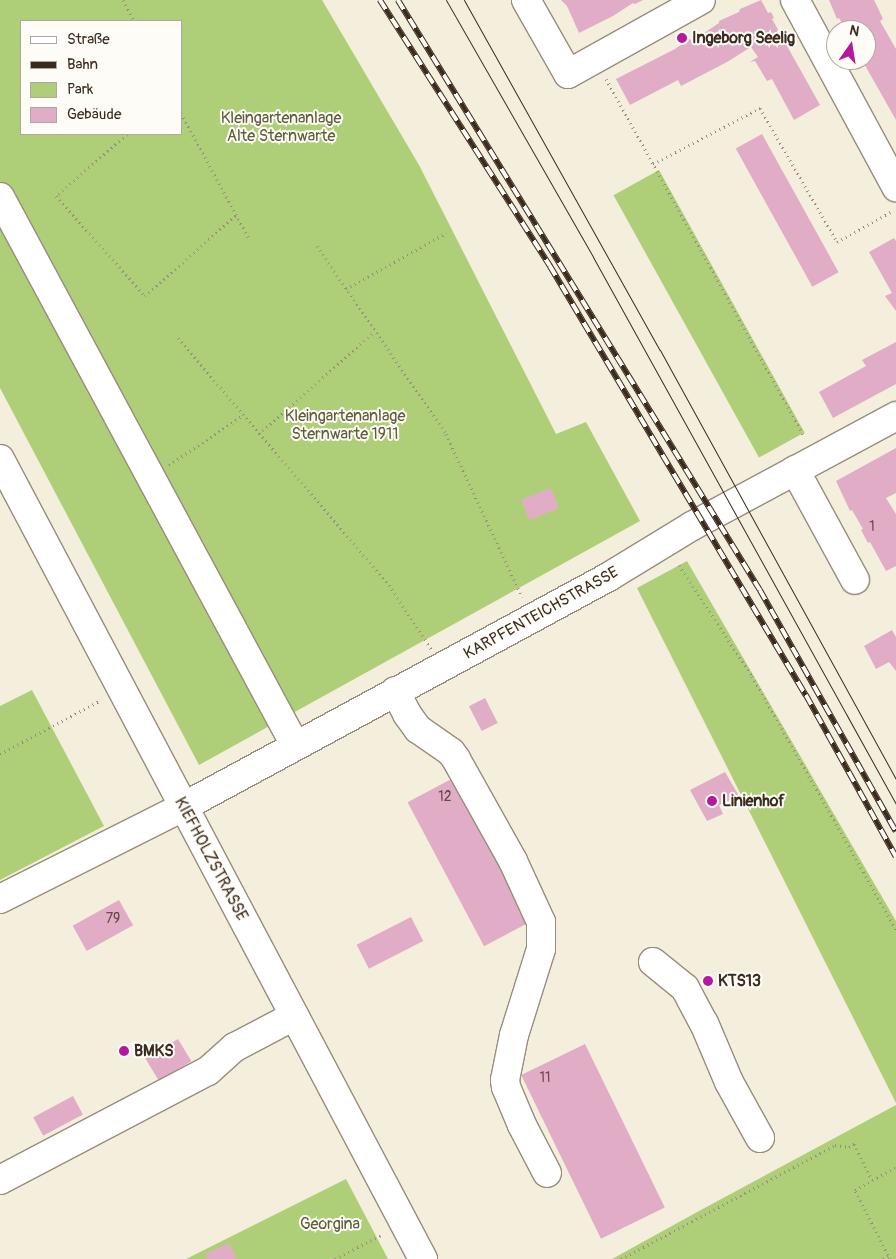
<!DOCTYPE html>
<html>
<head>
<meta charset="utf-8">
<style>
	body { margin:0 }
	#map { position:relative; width:896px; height:1259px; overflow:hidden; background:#f4efdc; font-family:Pangolin,sans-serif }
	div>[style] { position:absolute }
	.green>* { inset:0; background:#aecf77; transform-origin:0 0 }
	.building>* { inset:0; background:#e1acc5; transform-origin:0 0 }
	.path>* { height:3px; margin-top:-1.5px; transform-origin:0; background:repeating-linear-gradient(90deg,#988c7d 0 1px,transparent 0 5px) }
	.roads { filter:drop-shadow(1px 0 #988c7d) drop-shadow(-1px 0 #988c7d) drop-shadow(0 1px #988c7d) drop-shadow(0 -1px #988c7d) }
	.minor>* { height:28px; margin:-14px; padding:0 14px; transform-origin:14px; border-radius:14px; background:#fff }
	.tram>* { height:1px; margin:-0.5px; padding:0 0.5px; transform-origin:0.5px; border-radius:0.5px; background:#3b2a1e }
	.rail>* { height:5.5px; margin-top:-2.75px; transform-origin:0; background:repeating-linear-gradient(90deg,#fdfcf7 0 11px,#3b2a1e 0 22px); box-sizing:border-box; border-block:1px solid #3b2a1e }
	.dots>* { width:14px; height:14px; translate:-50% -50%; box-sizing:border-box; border:2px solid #fdfcf7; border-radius:50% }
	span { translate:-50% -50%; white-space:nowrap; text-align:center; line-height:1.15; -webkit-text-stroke:4px #fdfcf7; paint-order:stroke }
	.number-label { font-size:14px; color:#644a48 }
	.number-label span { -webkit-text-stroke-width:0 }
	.poi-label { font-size:16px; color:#3b2a1e; font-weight:700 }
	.left { translate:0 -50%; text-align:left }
	.park-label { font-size:16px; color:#5e5c39 }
	.street-label { font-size:16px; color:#3b2a1e }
	.legend { position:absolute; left:20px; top:20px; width:162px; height:115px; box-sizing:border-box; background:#fdfcf7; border:1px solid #afa8a0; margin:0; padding:6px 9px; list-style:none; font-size:15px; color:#3b2a1e }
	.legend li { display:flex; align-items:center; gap:10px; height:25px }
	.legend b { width:25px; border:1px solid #afa8a0 }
	.north { position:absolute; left:826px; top:20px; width:50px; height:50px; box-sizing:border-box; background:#fdfcf7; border:1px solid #afa8a0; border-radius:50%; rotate:13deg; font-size:14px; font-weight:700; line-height:20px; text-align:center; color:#3b2a1e }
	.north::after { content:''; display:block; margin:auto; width:18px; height:22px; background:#b5179e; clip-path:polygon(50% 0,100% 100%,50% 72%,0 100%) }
</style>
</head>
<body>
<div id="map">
	<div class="green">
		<i style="clip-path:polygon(evenodd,0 0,322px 0,419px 165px,556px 434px,586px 422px,640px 521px,199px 765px,0 388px,0 0,21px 21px,181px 21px,181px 134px,21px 134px,21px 21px)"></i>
		<i style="left:659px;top:170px;width:300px;height:52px;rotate:61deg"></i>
		<i style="clip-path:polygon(687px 561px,896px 921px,896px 1103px,637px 588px)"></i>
		<i style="clip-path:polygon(32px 690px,104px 826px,0 880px,0 706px)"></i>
		<i style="clip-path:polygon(896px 1105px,896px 1259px,612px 1259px,699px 1211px)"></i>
		<i style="clip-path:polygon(346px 1179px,388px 1259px,186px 1259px)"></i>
	</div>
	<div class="building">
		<i style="clip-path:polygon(561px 0,643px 0,635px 4px,633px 3px,613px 16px,579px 33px,567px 6px)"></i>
		<i style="clip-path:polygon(761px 0,768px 13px,771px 12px,774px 18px,772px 19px,781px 35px,784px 35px,789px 44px,787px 46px,820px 105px,794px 120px,772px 79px,767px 81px,755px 61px,750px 62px,758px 57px,751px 47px,727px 62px,681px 86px,678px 80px,630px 105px,616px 79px,675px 49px,689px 39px,691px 40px,698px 37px,719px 23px,719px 21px,739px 12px,740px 9px)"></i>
		<i style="clip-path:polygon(829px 0,874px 0,878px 8px,883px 19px,880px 21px,896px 49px,896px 120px,862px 60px,866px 60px,866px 30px,846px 30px,839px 18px,837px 19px)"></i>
		<i style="left:762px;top:134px;width:158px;height:30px;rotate:61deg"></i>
		<i style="clip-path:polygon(894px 238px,896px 241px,896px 311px,885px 296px,892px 293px,869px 252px)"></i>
		<i style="clip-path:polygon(896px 342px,896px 384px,833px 418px,819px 392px,866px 366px,862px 360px)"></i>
		<i style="clip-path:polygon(896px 448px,896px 493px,886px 498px,896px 514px,896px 566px,886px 571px,870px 542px,868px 543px,861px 530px,863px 529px,852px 510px,850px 511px,836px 481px)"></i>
		<i style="left:551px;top:488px;width:22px;height:32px;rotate:69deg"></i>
		<i style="clip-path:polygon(892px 630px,896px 637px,896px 671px,889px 662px,876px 669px,864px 646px)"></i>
		<i style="left:485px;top:698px;width:28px;height:18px;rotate:63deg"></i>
		<i style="clip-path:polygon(725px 772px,739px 796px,719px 805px,723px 814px,707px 821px,690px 790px)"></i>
		<i style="left:457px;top:776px;width:163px;height:56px;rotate:62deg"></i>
		<i style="left:119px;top:900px;width:29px;height:53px;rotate:61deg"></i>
		<i style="left:411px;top:917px;width:27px;height:61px;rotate:63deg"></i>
		<i style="left:178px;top:1039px;width:26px;height:38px;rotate:59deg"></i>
		<i style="left:585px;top:1044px;width:182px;height:71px;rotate:64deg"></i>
		<i style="left:73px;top:1096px;width:21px;height:45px;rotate:62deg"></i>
		<i style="clip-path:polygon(229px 1243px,237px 1259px,207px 1259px,205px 1254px)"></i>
	</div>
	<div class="path">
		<i style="left:123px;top:0;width:24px;rotate:62deg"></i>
		<i style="left:606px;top:79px;width:410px;rotate:61deg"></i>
		<i style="left:181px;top:113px;width:141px;rotate:61.6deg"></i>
		<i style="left:127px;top:134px;width:94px;rotate:138.9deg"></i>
		<i style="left:56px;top:196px;width:134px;rotate:48.3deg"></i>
		<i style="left:145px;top:296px;width:122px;rotate:-41.7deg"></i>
		<i style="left:653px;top:164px;width:121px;rotate:-27.6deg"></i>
		<i style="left:760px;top:108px;width:155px;rotate:60.1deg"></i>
		<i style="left:837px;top:242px;width:65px;rotate:-29.3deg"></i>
		<i style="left:317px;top:246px;width:228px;rotate:55.5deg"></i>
		<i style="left:446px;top:434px;width:180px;rotate:65deg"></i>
		<i style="left:346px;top:289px;width:115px;rotate:-29.2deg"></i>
		<i style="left:178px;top:338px;width:325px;rotate:49.5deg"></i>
		<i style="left:389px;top:585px;width:77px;rotate:56.7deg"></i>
		<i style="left:259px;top:434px;width:155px;rotate:-41.6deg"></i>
		<i style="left:169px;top:465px;width:89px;rotate:-34deg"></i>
		<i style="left:679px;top:565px;width:133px;rotate:56.7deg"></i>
		<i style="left:752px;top:676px;width:292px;rotate:60.4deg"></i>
		<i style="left:0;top:754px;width:115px;rotate:-28.1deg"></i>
		<i style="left:335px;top:1259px;width:54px;rotate:-27.5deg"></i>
		<i style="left:621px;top:1259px;width:242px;rotate:-28deg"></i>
		<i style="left:835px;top:1145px;width:14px;rotate:8deg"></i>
		<i style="left:849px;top:1147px;width:6px;rotate:-31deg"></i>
		<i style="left:854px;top:1144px;width:40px;rotate:63.4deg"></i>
		<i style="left:883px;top:1259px;width:7px;rotate:-27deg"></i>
		<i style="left:890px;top:1259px;width:77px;rotate:-116.9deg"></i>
		<i style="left:855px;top:1190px;width:47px;rotate:-29.3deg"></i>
	</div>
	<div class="roads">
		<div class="minor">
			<i style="left:526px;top:0;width:85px;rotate:60.4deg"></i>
			<i style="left:568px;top:74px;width:152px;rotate:-29.1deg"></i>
			<i style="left:795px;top:0;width:213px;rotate:61.6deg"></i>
			<i style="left:0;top:197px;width:622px;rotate:61.71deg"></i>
			<i style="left:0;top:459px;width:905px;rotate:62.13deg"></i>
			<i style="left:795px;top:470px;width:125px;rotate:61.4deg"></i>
			<i style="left:395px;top:691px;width:26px;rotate:62deg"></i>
			<i style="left:407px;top:714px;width:19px;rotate:54deg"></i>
			<i style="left:418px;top:729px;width:40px;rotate:34.9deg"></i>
			<i style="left:451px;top:752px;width:9px;rotate:54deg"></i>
			<i style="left:456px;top:759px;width:117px;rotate:60.8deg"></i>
			<i style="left:513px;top:861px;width:67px;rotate:65.3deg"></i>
			<i style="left:541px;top:922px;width:27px;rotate:90deg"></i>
			<i style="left:541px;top:949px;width:90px;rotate:107.4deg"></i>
			<i style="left:514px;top:1035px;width:46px;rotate:101.3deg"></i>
			<i style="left:505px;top:1080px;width:7px;rotate:82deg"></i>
			<i style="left:506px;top:1087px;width:41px;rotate:67.2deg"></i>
			<i style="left:522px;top:1125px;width:54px;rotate:62.5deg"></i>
			<i style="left:0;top:899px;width:205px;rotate:-26.7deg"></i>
			<i style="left:183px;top:807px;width:485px;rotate:-28.4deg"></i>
			<i style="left:610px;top:576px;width:96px;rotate:-31.4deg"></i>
			<i style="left:692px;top:526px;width:232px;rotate:-28.3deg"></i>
			<i style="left:653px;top:962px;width:41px;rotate:39.1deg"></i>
			<i style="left:685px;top:988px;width:40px;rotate:62deg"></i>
			<i style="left:704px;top:1023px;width:64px;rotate:67deg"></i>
			<i style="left:729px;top:1082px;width:64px;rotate:61deg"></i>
			<i style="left:0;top:1180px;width:235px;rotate:-27.7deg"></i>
			<i style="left:208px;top:1071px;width:36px;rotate:-42deg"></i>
			<i style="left:235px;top:1047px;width:67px;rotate:-27.7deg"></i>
		</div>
	</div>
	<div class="tram">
		<i style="left:446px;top:0;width:296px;rotate:60.2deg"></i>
		<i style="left:593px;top:257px;width:625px;rotate:61.02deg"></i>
		<i style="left:464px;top:0;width:401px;rotate:60.8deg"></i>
		<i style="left:660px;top:350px;width:491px;rotate:61.2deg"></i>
	</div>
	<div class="rail">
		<i style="left:380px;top:0;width:316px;rotate:57.4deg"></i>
		<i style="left:550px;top:266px;width:500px;rotate:59.2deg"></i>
		<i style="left:806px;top:695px;width:185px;rotate:60.9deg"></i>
		<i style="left:398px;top:0;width:692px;rotate:58.47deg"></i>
		<i style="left:760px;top:590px;width:277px;rotate:60.6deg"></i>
	</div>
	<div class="dots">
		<i style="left:682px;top:38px;background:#b5179e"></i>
		<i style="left:712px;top:801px;background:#b5179e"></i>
		<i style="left:708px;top:981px;background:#b5179e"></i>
		<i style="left:124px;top:1051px;background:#b5179e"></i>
	</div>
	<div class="number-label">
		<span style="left:872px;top:527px">1</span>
		<span style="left:445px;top:797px">12</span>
		<span style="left:113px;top:919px">79</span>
		<span style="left:545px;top:1078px">11</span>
	</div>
	<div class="poi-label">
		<span class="left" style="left:692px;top:38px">Ingeborg Seelig</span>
		<span class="left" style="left:722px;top:801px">Linienhof</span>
		<span class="left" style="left:718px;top:981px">KTS13</span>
		<span class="left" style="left:134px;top:1051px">BMKS</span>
	</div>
	<div class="park-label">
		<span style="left:281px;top:127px">Kleingartenanlage<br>Alte Sternwarte</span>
		<span style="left:345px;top:425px">Kleingartenanlage<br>Sternwarte 1911</span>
		<span style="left:330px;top:1224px">Georgina</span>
	</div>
	<div class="street-label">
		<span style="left:541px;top:613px;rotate:-29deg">KARPFENTEICHSTRASSE</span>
		<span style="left:211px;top:859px;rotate:62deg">KIEFHOLZSTRASSE</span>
	</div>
	<ul class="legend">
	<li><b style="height:6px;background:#fff"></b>Straße</li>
	<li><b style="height:6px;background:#3b2a1e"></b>Bahn</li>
	<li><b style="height:14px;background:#aecf77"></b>Park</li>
	<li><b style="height:14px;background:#e1acc5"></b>Gebäude</li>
	</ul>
	<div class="north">N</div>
</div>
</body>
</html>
